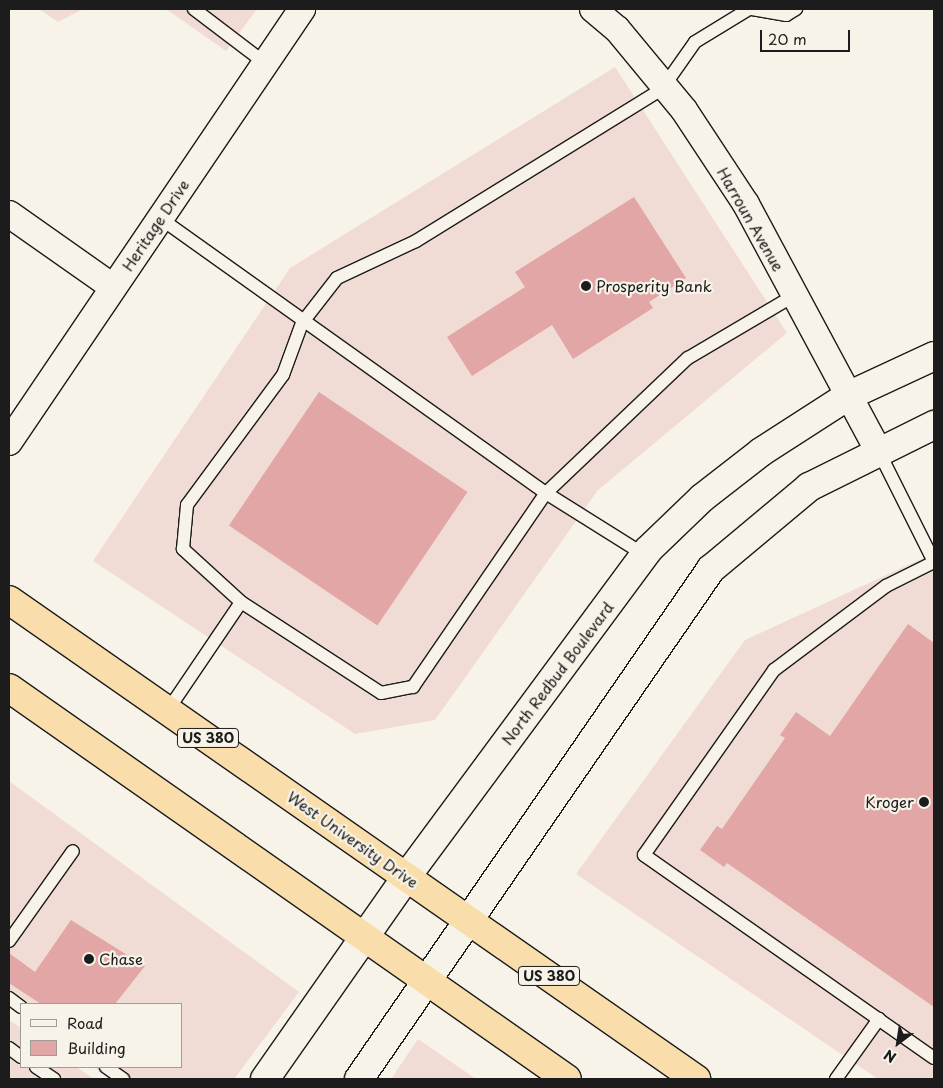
<!DOCTYPE html>
<html>
<head>
<meta charset="utf-8">
<style>
	body { margin:0 }
	#map { position:relative; width:943px; height:1088px; overflow:hidden; background:#f7f3e8; font-family:"Playpen Sans",sans-serif }
	div>[style] { position:absolute }
	.built>* { inset:0; background:#f0dcd4 }
	.building>* { inset:0; background:#e1a6a5; transform-origin:0 0 }
	.roads { filter:drop-shadow(1px 0 #1c1c1c) drop-shadow(-1px 0 #1c1c1c) drop-shadow(0 1px #1c1c1c) drop-shadow(0 -1px #1c1c1c) }
	.lane>* { height:12px; margin:-6px; padding:0 6px; transform-origin:6px; border-radius:6px; background:#f7f3e8 }
	.street>* { height:26px; margin:-13px; padding:0 13px; transform-origin:13px; border-radius:13px; background:#f7f3e8 }
	.secondary>* { height:28px; margin:-14px; padding:0 14px; transform-origin:14px; border-radius:14px; background:#f7f3e8 }
	.highway>* { height:28px; margin:-14px; padding:0 14px; transform-origin:14px; border-radius:14px; background:#f9deab }
	.dots>* { width:14px; height:14px; translate:-50% -50%; box-sizing:border-box; border:2px solid #f7f3e8; border-radius:50% }
	span { translate:-50% -50%; white-space:nowrap; text-align:center; line-height:1.15; -webkit-text-stroke:4.5px #f7f3e8; paint-order:stroke }
	.shield-label span { padding:1px 4px; background:#f7f3e8; border:1px solid; border-radius:4px; -webkit-text-stroke-width:0 }
	.shield-label { font-size:14px; color:#1c1c1c; font-weight:700 }
	.street-label { font-size:15px; color:#1c1c1c }
	.poi-label { font-size:15px; color:#1c1c1c }
	.left { translate:0 -50%; text-align:left }
	.right { translate:-100% -50%; text-align:right }
	.frame { position:absolute; inset:0; border:10px solid #1c1c1c; pointer-events:none }
	.legend { position:absolute; left:20px; top:1003px; width:162px; height:65px; box-sizing:border-box; background:#f7f3e8; border:1px solid #9f9d96; margin:0; padding:6px 9px; list-style:none; font-size:15px; color:#1c1c1c }
	.legend li { display:flex; align-items:center; gap:10px; height:25px }
	.legend b { width:25px; border:1px solid #9f9d96 }
	.north { position:absolute; left:873px; top:1018px; width:50px; height:50px; -webkit-text-stroke:4px #f7f3e8; paint-order:stroke; rotate:211deg; font-size:14px; font-weight:700; line-height:20px; text-align:center; color:#1c1c1c }
	.north::after { content:''; display:block; margin:auto; width:18px; height:22px; background:#1c1c1c; clip-path:polygon(50% 0,100% 100%,50% 72%,0 100%) }
	.scale { position:absolute; left:760px; top:30px; width:90px; height:22px; box-sizing:border-box; border:2px solid #1c1c1c; border-top:0; padding-left:6px; font-size:15px; line-height:18px; white-space:nowrap; color:#1c1c1c; -webkit-text-stroke:4px #f7f3e8; paint-order:stroke }
</style>
</head>
<body>
<div id="map">
	<div class="built">
		<i style="clip-path:polygon(39px 9px,83px 9px,58px 22px)"></i>
		<i style="clip-path:polygon(166px 9px,257px 9px,226px 51px)"></i>
		<i style="clip-path:polygon(615px 67px,787px 333px,598px 490px,435px 720px,355px 734px,93px 561px,290px 268px)"></i>
		<i style="clip-path:polygon(934px 553px,934px 1079px,878px 1079px,576px 874px,745px 640px)"></i>
		<i style="clip-path:polygon(9px 781px,299px 992px,234px 1079px,111px 1079px,93px 1067px,181px 1067px,181px 1004px,21px 1004px,21px 1016px,9px 1007px)"></i>
		<i style="clip-path:polygon(9px 1020px,21px 1028px,21px 1067px,76px 1067px,94px 1079px,9px 1079px)"></i>
		<i style="clip-path:polygon(418px 1039px,476px 1079px,391px 1079px)"></i>
	</div>
	<div class="building">
		<i style="clip-path:polygon(634px 197px,686px 278px,649px 302px,653px 308px,573px 359px,552px 325px,472px 376px,447px 337px,525px 287px,515px 272px)"></i>
		<i style="left:319px;top:392px;width:179px;height:161px;rotate:34deg"></i>
		<i style="clip-path:polygon(908px 624px,934px 643px,934px 1007px,727px 863px,724px 867px,700px 850px,717px 826px,722px 829px,785px 738px,780px 735px,796px 712px,830px 736px)"></i>
		<i style="clip-path:polygon(71px 920px,145px 966px,115px 1004px,41px 1004px,9px 983px,9px 953px,35px 972px)"></i>
	</div>
	<div class="roads">
		<div class="lane">
			<i style="left:194px;top:9px;width:89px;rotate:37.3deg"></i>
			<i style="left:752px;top:9px;width:35px;rotate:10deg"></i>
			<i style="left:786px;top:15px;width:12px;rotate:-31deg"></i>
			<i style="left:160px;top:218px;width:474px;rotate:35.5deg"></i>
			<i style="left:546px;top:493px;width:117px;rotate:32.1deg"></i>
			<i style="left:878px;top:450px;width:125px;rotate:63.4deg"></i>
			<i style="left:934px;top:562px;width:54px;rotate:153.4deg"></i>
			<i style="left:886px;top:586px;width:140px;rotate:143.1deg"></i>
			<i style="left:774px;top:670px;width:226px;rotate:125.1deg"></i>
			<i style="left:644px;top:855px;width:354px;rotate:35deg"></i>
			<i style="left:241px;top:602px;width:167px;rotate:33deg"></i>
			<i style="left:381px;top:693px;width:33px;rotate:-11deg"></i>
			<i style="left:413px;top:687px;width:235px;rotate:-55.6deg"></i>
			<i style="left:546px;top:493px;width:196px;rotate:-43.6deg"></i>
			<i style="left:688px;top:358px;width:124px;rotate:-30.5deg"></i>
			<i style="left:168px;top:710px;width:130px;rotate:-55.9deg"></i>
			<i style="left:241px;top:602px;width:79px;rotate:-137.6deg"></i>
			<i style="left:183px;top:549px;width:44px;rotate:-84.8deg"></i>
			<i style="left:187px;top:505px;width:162px;rotate:-53.6deg"></i>
			<i style="left:283px;top:375px;width:55px;rotate:-69.9deg"></i>
			<i style="left:302px;top:323px;width:57px;rotate:-52.1deg"></i>
			<i style="left:337px;top:278px;width:87px;rotate:-25.1deg"></i>
			<i style="left:416px;top:241px;width:289px;rotate:-31.7deg"></i>
			<i style="left:662px;top:89px;width:57px;rotate:-54.9deg"></i>
			<i style="left:695px;top:42px;width:63px;rotate:-31.4deg"></i>
			<i style="left:9px;top:941px;width:110px;rotate:-54.6deg"></i>
			<i style="left:9px;top:998px;width:15px;rotate:37deg"></i>
			<i style="left:9px;top:1048px;width:15px;rotate:37deg"></i>
			<i style="left:36px;top:1067px;width:22px;rotate:34deg"></i>
			<i style="left:106px;top:1067px;width:21px;rotate:35deg"></i>
			<i style="left:836px;top:1079px;width:74px;rotate:-54.4deg"></i>
		</div>
		<div class="street">
			<i style="left:593px;top:9px;width:31px;rotate:40deg"></i>
			<i style="left:617px;top:29px;width:105px;rotate:50.4deg"></i>
			<i style="left:684px;top:110px;width:113px;rotate:56.6deg"></i>
			<i style="left:746px;top:204px;width:279px;rotate:61.8deg"></i>
			<i style="left:9px;top:214px;width:127px;rotate:35.1deg"></i>
			<i style="left:9px;top:442px;width:523px;rotate:-55.91deg"></i>
		</div>
		<div class="secondary">
			<i style="left:265px;top:1079px;width:248px;rotate:-55deg"></i>
			<i style="left:407px;top:876px;width:405px;rotate:-53.5deg"></i>
			<i style="left:648px;top:550px;width:75px;rotate:-43.9deg"></i>
			<i style="left:702px;top:498px;width:75px;rotate:-37.9deg"></i>
			<i style="left:761px;top:452px;width:103px;rotate:-32.8deg"></i>
			<i style="left:848px;top:396px;width:95px;rotate:-24.9deg"></i>
			<i style="left:359px;top:1079px;width:620px;rotate:-55.39deg"></i>
			<i style="left:711px;top:569px;width:128px;rotate:-39.9deg"></i>
			<i style="left:809px;top:487px;width:140px;rotate:-26.4deg"></i>
		</div>
		<div class="highway">
			<i style="left:9px;top:600px;width:838px;rotate:34.89deg"></i>
			<i style="left:9px;top:688px;width:681px;rotate:35.02deg"></i>
		</div>
	</div>
	<div class="dots">
		<i style="left:586px;top:286px;background:#1c1c1c"></i>
		<i style="left:924px;top:802px;background:#1c1c1c"></i>
		<i style="left:89px;top:959px;background:#1c1c1c"></i>
	</div>
	<div class="shield-label">
		<span style="left:208px;top:738px">US 380</span>
		<span style="left:549px;top:976px">US 380</span>
	</div>
	<div class="street-label">
		<span style="left:751px;top:219px;rotate:60deg">Harroun Avenue</span>
		<span style="left:155px;top:225px;rotate:-56deg">Heritage Drive</span>
		<span style="left:557px;top:673px;rotate:-53deg">North Redbud Boulevard</span>
		<span style="left:353px;top:839px;rotate:35deg">West University Drive</span>
	</div>
	<div class="poi-label">
		<span class="left" style="left:596px;top:286px">Prosperity Bank</span>
		<span class="right" style="left:914px;top:802px">Kroger</span>
		<span class="left" style="left:99px;top:959px">Chase</span>
	</div>
	<div class="frame"></div>
	<ul class="legend">
	<li><b style="height:6px;background:#f7f3e8"></b>Road</li>
	<li><b style="height:14px;background:#e1a6a5"></b>Building</li>
	</ul>
	<div class="north">N</div>
	<div class="scale">20 m</div>
</div>
</body>
</html>
